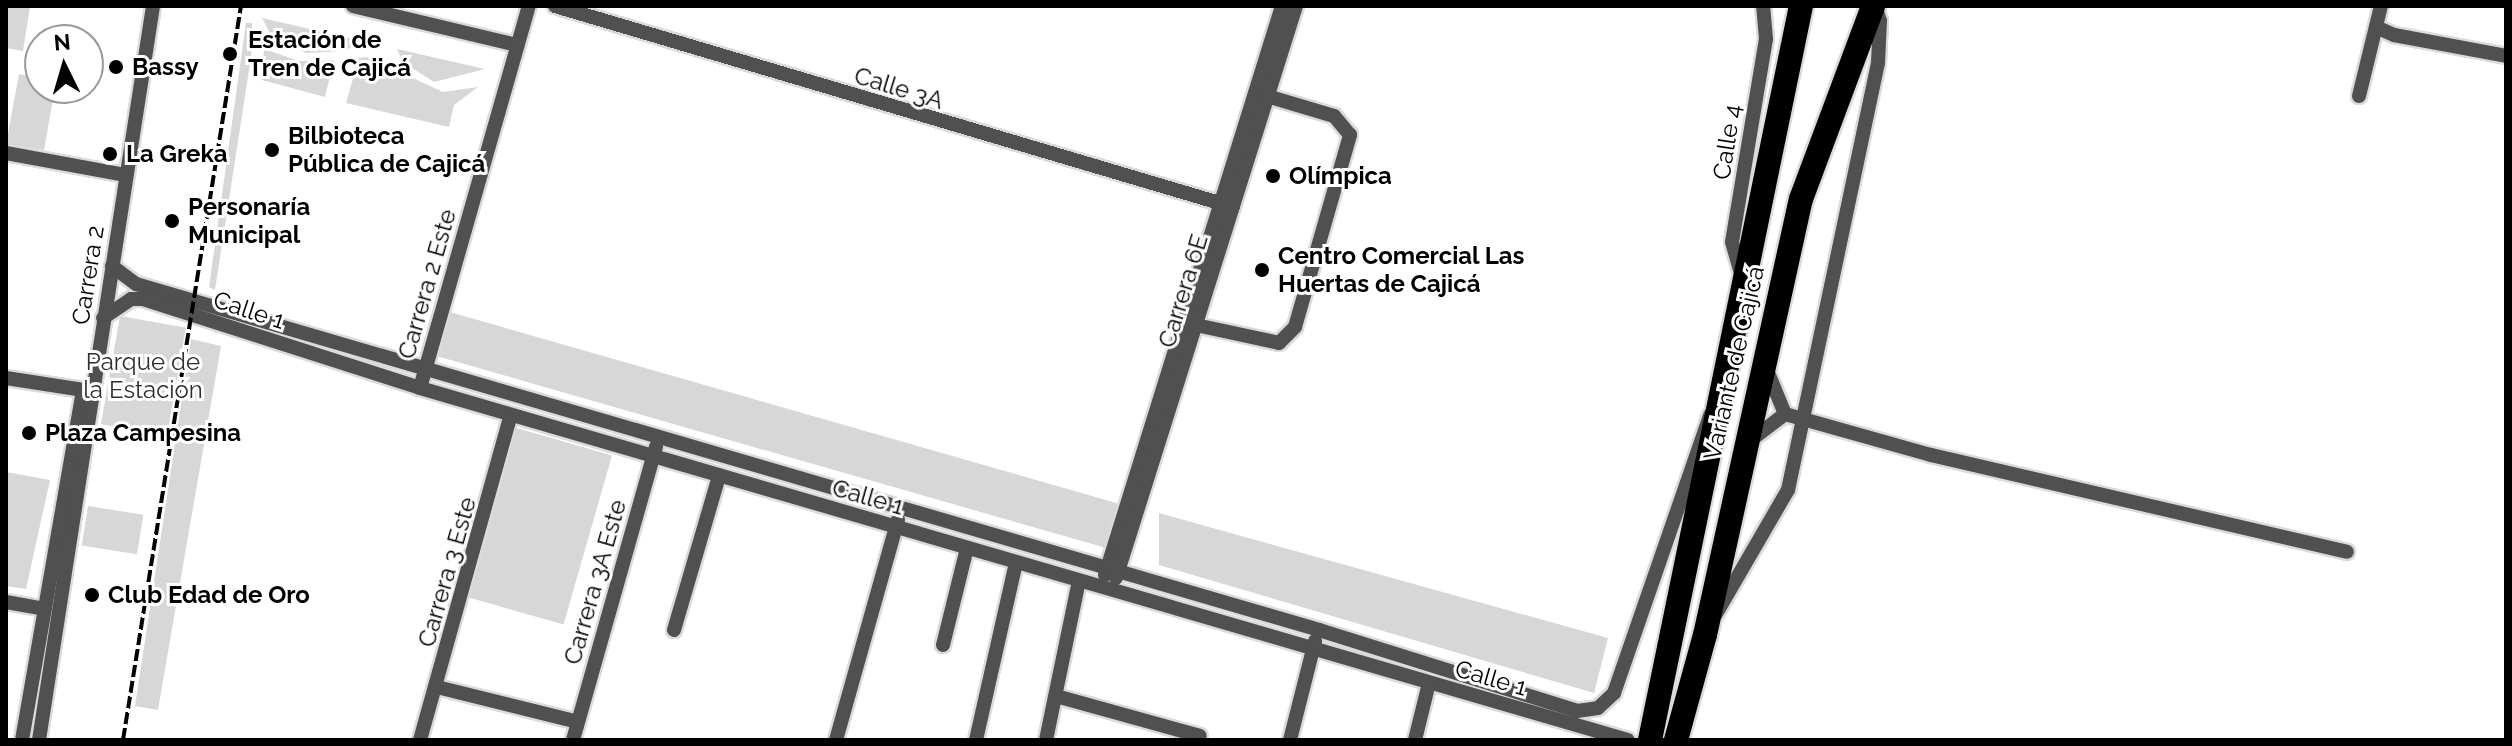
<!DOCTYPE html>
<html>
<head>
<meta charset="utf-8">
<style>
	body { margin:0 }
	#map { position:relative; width:2512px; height:746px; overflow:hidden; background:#fff; font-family:Raleway,sans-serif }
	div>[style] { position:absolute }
	.green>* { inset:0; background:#d7d7d7; transform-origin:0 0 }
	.roads { filter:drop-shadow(2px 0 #dbdbdb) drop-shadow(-2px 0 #dbdbdb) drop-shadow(0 2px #dbdbdb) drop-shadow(0 -2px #dbdbdb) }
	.street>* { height:14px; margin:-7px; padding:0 7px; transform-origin:7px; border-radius:7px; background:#505050 }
	.highway>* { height:24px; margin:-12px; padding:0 12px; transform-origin:12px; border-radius:12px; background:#000 }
	.rail>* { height:4px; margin-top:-2px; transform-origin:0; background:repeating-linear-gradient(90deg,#000 0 12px,transparent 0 16px) }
	.dots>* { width:22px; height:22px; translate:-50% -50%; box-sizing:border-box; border:4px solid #fff; border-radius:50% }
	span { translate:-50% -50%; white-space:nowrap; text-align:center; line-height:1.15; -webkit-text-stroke:6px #fff; paint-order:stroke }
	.poi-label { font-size:24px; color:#000; font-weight:700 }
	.left { translate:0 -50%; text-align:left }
	.street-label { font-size:24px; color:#000 }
	.park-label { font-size:24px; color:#2e2e2e }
	.frame { position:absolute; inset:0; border:8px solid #000; pointer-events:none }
	.north { position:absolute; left:24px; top:24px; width:80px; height:80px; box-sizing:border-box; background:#fff; border:2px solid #999; border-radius:50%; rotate:355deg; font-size:22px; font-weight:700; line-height:32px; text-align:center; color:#000 }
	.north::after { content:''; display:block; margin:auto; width:28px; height:36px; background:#000; clip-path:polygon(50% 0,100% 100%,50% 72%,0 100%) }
</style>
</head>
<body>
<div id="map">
	<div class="green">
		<i style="clip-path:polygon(6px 6px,30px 6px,23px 51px,6px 48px)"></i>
		<i style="clip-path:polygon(262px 18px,366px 42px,342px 51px,306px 53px,271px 35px)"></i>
		<i style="clip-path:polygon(246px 23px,252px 23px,251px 57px,215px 290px,209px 287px)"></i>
		<i style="clip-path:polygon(264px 49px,299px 61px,334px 60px,325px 97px,262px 80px)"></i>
		<i style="clip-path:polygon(397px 49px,485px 69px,434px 82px,403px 62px)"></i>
		<i style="clip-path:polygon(367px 57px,377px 72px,404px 74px,443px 92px,478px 87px,454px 105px,449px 127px,346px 103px,359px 58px)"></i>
		<i style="clip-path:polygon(19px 74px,40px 78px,40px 88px,55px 88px,44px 150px,6px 144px)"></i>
		<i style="left:450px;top:312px;width:695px;height:46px;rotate:16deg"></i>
		<i style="left:120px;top:316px;width:67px;height:110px;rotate:10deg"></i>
		<i style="clip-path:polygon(191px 339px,221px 346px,158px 710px,135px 706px)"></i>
		<i style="left:513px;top:427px;width:103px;height:176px;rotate:16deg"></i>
		<i style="clip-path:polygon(6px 472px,50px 480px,26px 589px,6px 586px)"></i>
		<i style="left:88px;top:506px;width:56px;height:40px;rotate:9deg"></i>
		<i style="clip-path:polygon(1159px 513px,1608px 638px,1594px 693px,1159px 565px)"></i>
	</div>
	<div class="roads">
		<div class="street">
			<i style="left:353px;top:6px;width:169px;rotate:13.4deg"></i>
			<i style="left:555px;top:6px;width:707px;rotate:16.51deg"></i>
			<i style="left:2376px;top:27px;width:20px;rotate:24deg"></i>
			<i style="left:2394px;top:35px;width:114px;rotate:10.6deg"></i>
			<i style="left:2359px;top:96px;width:93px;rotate:-76.3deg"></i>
			<i style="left:6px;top:153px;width:122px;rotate:10.4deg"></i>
			<i style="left:112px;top:266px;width:30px;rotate:37deg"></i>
			<i style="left:136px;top:284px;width:1233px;rotate:16.3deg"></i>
			<i style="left:1319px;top:630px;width:270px;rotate:17.4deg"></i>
			<i style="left:1577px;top:711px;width:21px;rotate:-8deg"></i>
			<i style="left:1598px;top:708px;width:22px;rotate:-43deg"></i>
			<i style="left:1614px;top:693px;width:294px;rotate:-70.9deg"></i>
			<i style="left:1742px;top:277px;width:36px;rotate:-106deg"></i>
			<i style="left:1732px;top:242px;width:206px;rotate:-80.5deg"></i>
			<i style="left:1766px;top:39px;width:33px;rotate:-95deg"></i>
			<i style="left:103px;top:318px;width:34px;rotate:-34deg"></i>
			<i style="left:131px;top:299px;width:12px"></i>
			<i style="left:143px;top:299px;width:291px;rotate:17.8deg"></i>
			<i style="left:420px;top:388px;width:1258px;rotate:16.25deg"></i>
			<i style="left:1196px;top:325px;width:85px;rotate:12.2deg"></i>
			<i style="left:1279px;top:343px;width:23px;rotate:-45deg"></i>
			<i style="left:1295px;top:327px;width:200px;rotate:-74deg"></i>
			<i style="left:1350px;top:135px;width:25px;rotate:-130deg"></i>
			<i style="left:1334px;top:116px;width:70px;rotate:-163.4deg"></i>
			<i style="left:1764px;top:363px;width:55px;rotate:67.6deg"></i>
			<i style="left:6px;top:378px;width:85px;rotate:8.8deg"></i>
			<i style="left:420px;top:388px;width:397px;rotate:-74.1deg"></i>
			<i style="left:1785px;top:414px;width:152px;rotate:15.7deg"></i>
			<i style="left:1931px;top:455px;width:427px;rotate:13.1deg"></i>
			<i style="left:1747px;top:443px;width:48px;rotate:-37.3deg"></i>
			<i style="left:1105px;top:575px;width:596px;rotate:-72.72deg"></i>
			<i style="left:1116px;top:578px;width:600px;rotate:-72.53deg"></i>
			<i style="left:6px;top:602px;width:39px;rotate:10deg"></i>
			<i style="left:1716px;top:614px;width:143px;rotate:-59.9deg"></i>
			<i style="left:1788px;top:490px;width:436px;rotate:-78.1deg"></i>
			<i style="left:1878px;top:63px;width:42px;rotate:-87.3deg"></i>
			<i style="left:1880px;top:21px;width:16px;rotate:-108deg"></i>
			<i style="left:674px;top:630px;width:160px;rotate:-73.7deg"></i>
			<i style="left:943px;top:645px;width:100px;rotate:-76.1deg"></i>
			<i style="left:437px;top:687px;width:145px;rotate:13.9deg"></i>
			<i style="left:1056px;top:696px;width:149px;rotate:15.5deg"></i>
			<i style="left:22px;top:740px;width:355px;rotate:-80.1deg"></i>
			<i style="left:39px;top:740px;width:743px;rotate:-81.17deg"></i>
			<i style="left:420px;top:740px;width:337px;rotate:-74.4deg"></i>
			<i style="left:573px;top:740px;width:305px;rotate:-74.2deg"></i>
			<i style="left:836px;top:740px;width:229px;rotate:-74.3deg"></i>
			<i style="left:976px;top:740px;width:182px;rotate:-77.3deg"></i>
			<i style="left:1046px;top:740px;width:162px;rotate:-78.3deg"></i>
			<i style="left:1290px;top:740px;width:102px;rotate:-75.8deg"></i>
			<i style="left:1415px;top:740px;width:59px;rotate:-76.2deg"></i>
		</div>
		<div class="highway">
			<i style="left:1650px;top:740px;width:749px;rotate:-78.38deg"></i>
			<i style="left:1676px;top:740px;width:109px;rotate:-74.6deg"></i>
			<i style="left:1705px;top:635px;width:446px;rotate:-77.6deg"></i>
			<i style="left:1801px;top:199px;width:206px;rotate:-69.5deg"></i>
		</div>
	</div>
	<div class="rail">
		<i style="left:123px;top:740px;width:743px;rotate:-80.87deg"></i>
	</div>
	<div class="dots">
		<i style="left:230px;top:54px;background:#000"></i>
		<i style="left:116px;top:67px;background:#000"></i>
		<i style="left:272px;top:150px;background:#000"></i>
		<i style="left:110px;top:154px;background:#000"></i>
		<i style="left:1273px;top:176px;background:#000"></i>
		<i style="left:172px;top:221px;background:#000"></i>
		<i style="left:1262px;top:270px;background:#000"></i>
		<i style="left:29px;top:433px;background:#000"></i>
		<i style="left:92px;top:595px;background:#000"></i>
	</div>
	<div class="poi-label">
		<span class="left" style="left:248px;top:54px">Estación de<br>Tren de Cajicá</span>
		<span class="left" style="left:132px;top:67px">Bassy</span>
		<span class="left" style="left:288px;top:150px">Bilbioteca<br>Pública de Cajicá</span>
		<span class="left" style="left:126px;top:154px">La Greka</span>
		<span class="left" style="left:1289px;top:176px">Olímpica</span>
		<span class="left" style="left:188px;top:221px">Personaría<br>Municipal</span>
		<span class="left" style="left:1278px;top:270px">Centro Comercial Las<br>Huertas de Cajicá</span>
		<span class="left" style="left:45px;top:433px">Plaza Campesina</span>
		<span class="left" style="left:108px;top:595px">Club Edad de Oro</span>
	</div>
	<div class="street-label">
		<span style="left:899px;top:88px;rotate:17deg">Calle 3A</span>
		<span style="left:1727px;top:142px;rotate:-81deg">Calle 4</span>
		<span style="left:88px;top:275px;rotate:-81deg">Carrera 2</span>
		<span style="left:427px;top:284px;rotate:-74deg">Carrera 2 Este</span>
		<span style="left:1183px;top:291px;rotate:-73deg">Carrera 6E</span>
		<span style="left:249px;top:310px;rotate:18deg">Calle 1</span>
		<span style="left:1734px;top:363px;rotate:-77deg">Variante de Cajicá</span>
		<span style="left:868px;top:497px;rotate:16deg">Calle 1</span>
		<span style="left:447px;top:572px;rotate:-74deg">Carrera 3 Este</span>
		<span style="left:595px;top:582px;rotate:-74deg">Carrera 3A Este</span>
		<span style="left:1491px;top:678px;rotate:16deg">Calle 1</span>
	</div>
	<div class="park-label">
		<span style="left:143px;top:376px">Parque de<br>la Estación</span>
	</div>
	<div class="frame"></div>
	<div class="north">N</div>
</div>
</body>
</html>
